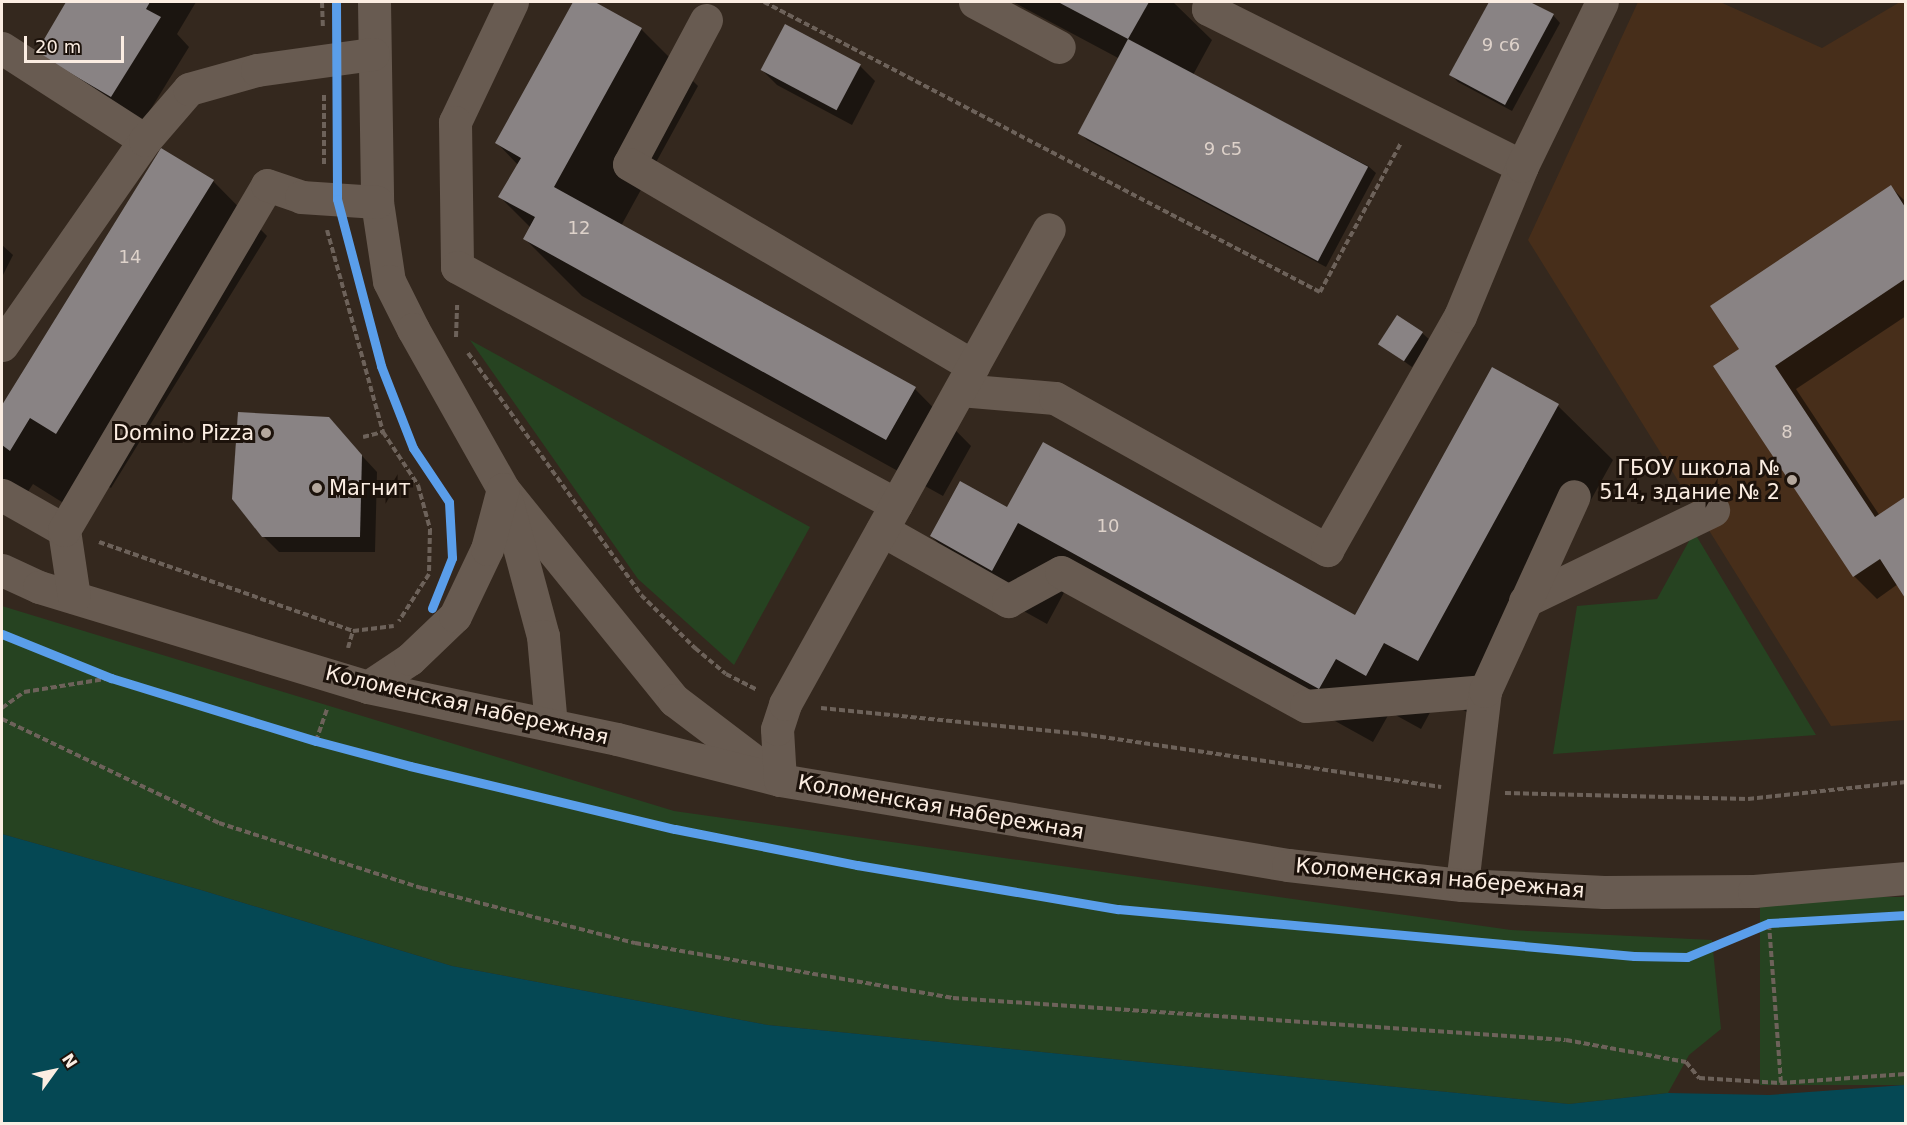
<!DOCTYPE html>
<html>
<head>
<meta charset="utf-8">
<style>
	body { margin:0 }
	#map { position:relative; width:1907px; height:1125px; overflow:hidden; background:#34281e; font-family:"DejaVu Sans",sans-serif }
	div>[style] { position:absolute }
	.built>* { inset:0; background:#472e1a }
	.green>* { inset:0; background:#264321; transform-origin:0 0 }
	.water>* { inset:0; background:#054854 }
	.shadow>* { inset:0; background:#0007 }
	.building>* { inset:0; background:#898384; transform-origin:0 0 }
	.path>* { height:4px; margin-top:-2px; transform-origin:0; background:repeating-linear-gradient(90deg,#6d625a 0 6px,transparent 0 9px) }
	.minor>* { height:33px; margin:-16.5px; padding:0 16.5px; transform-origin:16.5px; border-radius:16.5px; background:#685b51 }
	.cycleway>* { height:9px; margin:-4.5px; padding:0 4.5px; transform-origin:4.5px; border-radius:4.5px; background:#5a9eea }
	.dots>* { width:16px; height:16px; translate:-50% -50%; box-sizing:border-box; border:3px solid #1c120b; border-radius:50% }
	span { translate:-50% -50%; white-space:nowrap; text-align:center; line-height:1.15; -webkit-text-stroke:6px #1c120b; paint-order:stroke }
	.number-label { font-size:18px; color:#ded2ca }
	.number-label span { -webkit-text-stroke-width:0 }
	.poi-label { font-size:21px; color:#fbede2 }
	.right { translate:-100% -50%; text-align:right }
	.left { translate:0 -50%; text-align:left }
	.street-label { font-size:21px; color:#fbede2 }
	.frame { position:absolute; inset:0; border:3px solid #fbede2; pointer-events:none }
	.north { position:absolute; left:24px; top:1041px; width:60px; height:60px; -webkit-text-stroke:4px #1c120b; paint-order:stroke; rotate:57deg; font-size:16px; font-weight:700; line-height:24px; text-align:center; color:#fbede2 }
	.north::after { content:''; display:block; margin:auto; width:21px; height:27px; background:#fbede2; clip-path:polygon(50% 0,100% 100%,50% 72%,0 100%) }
	.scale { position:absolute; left:24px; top:36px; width:100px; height:27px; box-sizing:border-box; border:3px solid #fbede2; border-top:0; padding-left:8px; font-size:18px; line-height:21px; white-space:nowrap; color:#fbede2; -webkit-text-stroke:4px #1c120b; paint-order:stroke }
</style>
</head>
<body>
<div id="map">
	<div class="built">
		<i style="clip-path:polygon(1638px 2px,1720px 2px,1822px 48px,1900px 2px,1905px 2px,1905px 720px,1831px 726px,1528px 240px)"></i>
	</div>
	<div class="green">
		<i style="clip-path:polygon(470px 340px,810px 527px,734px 665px,638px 579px)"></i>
		<i style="clip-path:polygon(1694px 532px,1816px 735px,1553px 754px,1577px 606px,1657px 599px)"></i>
		<i style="clip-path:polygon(2px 606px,674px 811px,1511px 930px,1712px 940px,1721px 1029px,1689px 1055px,1668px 1093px,1569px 1104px,768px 1025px,452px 966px,201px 890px,2px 834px)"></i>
		<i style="left:1905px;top:897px;width:188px;height:145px;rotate:90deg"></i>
	</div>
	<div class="water">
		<i style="clip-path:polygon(2px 834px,201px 890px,452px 966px,768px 1025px,1569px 1104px,1668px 1093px,1769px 1095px,1905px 1085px,1905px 1123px,2px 1123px)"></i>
	</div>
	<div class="shadow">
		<i style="clip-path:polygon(68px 2px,196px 2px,177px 34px,189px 47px,141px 125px,38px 53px)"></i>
		<i style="clip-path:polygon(575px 2px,592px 2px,641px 29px,698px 86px,621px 226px,915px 389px,971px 446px,943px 496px,582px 296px,525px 239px,531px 228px,500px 197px,518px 165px,497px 143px)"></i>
		<i style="clip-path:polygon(1013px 2px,1173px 2px,1212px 40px,1193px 75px,1368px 166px,1376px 173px,1326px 267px,1087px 140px,1079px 132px,1120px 59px)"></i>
		<i style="clip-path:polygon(1490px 2px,1527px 2px,1553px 15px,1560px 23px,1512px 111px,1458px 82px,1451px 75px)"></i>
		<i style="clip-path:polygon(860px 66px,875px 81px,852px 125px,777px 85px,761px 69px)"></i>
		<i style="clip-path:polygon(213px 181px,267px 236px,111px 488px,85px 472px,65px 504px,33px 484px,16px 510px,2px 501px,2px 407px)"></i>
		<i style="clip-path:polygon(1891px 187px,1906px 202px,1906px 316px,1796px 389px,1880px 516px,1906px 499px,1906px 595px,1898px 584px,1877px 599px,1854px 576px,1715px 367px,1741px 350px)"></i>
		<i style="clip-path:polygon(2px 245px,13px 255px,2px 277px)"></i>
		<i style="clip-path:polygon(1422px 333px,1430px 340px,1412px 367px,1380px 344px)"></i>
		<i style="clip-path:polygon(1493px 369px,1558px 406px,1613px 460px,1472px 715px,1439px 696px,1421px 729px,1390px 712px,1373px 742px,1073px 576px,1047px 624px,986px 590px,931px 536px,1008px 509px,1356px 617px)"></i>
		<i style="clip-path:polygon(328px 419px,377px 472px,375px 552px,279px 552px,263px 536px)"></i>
	</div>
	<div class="building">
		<i style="clip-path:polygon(66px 2px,150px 2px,146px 9px,161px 17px,111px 97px,36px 53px)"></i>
		<i style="clip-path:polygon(573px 2px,595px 2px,642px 28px,554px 187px,916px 387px,886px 440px,523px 239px,535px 217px,498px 197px,521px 158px,495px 143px)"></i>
		<i style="clip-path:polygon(1058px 2px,1149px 2px,1128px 39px)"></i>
		<i style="clip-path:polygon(1489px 2px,1530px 2px,1554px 14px,1505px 105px,1449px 75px)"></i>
		<i style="left:785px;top:24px;width:86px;height:52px;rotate:28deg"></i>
		<i style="left:1128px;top:39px;width:272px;height:107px;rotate:28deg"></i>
		<i style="clip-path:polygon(161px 148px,214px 180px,56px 434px,30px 418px,10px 451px,2px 445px,2px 405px)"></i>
		<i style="clip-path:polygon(1891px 185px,1905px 207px,1905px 279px,1775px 366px,1875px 517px,1905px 497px,1905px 598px,1880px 559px,1853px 577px,1713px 366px,1739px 349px,1710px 306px)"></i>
		<i style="left:1397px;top:315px;width:31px;height:35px;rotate:33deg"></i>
		<i style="clip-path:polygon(1492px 367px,1559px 404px,1418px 661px,1384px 643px,1366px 676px,1336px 659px,1319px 689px,1018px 523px,992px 571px,930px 536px,960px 481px,1007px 507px,1043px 442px,1355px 615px)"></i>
		<i style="clip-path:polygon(238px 412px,329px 417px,362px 455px,360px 537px,262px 537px,232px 499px)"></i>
	</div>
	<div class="path">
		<i style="left:322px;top:2px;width:26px;rotate:88deg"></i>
		<i style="left:764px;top:2px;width:627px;rotate:27.55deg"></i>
		<i style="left:1320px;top:292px;width:170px;rotate:-61.5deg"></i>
		<i style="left:324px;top:95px;width:71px;rotate:90deg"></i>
		<i style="left:327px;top:230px;width:210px;rotate:74.5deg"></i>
		<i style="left:456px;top:337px;width:32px;rotate:-88deg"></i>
		<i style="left:468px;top:353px;width:297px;rotate:54.4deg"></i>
		<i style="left:641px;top:595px;width:76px;rotate:44.5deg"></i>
		<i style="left:695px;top:648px;width:40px;rotate:40deg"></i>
		<i style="left:726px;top:674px;width:35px;rotate:27deg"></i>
		<i style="left:363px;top:437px;width:21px;rotate:-14deg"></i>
		<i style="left:383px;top:432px;width:64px;rotate:56.6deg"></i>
		<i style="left:418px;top:485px;width:46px;rotate:74.7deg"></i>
		<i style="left:430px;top:529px;width:45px;rotate:91.3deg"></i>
		<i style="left:429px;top:574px;width:56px;rotate:122.6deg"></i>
		<i style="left:99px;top:542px;width:269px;rotate:19.3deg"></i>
		<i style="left:353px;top:631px;width:41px;rotate:-7deg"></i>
		<i style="left:348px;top:648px;width:18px;rotate:-74deg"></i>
		<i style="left:2px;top:708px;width:27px;rotate:-36deg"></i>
		<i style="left:24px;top:692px;width:88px;rotate:-9.1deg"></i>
		<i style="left:821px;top:708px;width:262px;rotate:5.7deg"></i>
		<i style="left:1082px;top:734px;width:363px;rotate:8.4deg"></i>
		<i style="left:2px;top:719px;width:241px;rotate:25.6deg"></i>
		<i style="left:219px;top:823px;width:213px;rotate:17.8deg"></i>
		<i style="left:422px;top:888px;width:220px;rotate:14.5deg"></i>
		<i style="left:635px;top:943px;width:323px;rotate:9.8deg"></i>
		<i style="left:953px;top:998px;width:614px;rotate:3.92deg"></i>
		<i style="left:1566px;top:1040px;width:122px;rotate:10.4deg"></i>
		<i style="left:1686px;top:1062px;width:21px;rotate:51deg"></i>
		<i style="left:1699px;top:1078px;width:82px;rotate:3.5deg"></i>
		<i style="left:1781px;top:1083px;width:125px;rotate:-4.1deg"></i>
		<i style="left:316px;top:741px;width:34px;rotate:-71deg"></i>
		<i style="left:1505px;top:793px;width:243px;rotate:1.4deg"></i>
		<i style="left:1748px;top:799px;width:159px;rotate:-6.1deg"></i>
		<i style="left:1769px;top:924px;width:159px;rotate:85.7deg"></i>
	</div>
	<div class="minor">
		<i style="left:374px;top:2px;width:200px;rotate:89.1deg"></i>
		<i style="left:377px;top:202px;width:80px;rotate:81.4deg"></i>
		<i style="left:389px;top:281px;width:54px;rotate:63.4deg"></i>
		<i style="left:413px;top:329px;width:184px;rotate:60.6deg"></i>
		<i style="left:503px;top:489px;width:272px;rotate:51deg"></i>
		<i style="left:674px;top:700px;width:119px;rotate:37.2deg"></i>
		<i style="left:512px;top:2px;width:133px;rotate:115.4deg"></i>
		<i style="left:455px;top:122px;width:145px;rotate:89.2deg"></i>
		<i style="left:457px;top:267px;width:499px;rotate:28.4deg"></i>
		<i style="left:975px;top:2px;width:95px;rotate:28.2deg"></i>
		<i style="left:1209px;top:2px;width:7px;rotate:98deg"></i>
		<i style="left:1208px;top:9px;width:351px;rotate:26.6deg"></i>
		<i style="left:706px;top:20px;width:163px;rotate:118.1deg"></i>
		<i style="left:629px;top:164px;width:399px;rotate:30.4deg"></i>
		<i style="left:2px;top:48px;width:170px;rotate:32.8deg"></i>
		<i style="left:2px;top:345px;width:250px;rotate:-55.1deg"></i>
		<i style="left:145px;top:140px;width:67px;rotate:-49.2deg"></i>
		<i style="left:189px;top:89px;width:71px;rotate:-15.6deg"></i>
		<i style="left:257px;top:70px;width:117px;rotate:-7.9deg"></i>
		<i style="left:960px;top:390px;width:95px;rotate:4.8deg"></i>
		<i style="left:1055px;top:398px;width:312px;rotate:29.2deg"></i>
		<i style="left:1327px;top:550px;width:269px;rotate:-60.4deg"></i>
		<i style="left:1460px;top:316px;width:162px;rotate:-67.5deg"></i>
		<i style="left:1522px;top:166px;width:182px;rotate:-64deg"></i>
		<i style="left:2px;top:495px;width:71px;rotate:29.4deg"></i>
		<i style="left:506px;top:499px;width:142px;rotate:74.9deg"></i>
		<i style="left:543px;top:636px;width:89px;rotate:84.9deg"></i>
		<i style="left:882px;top:530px;width:145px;rotate:29.4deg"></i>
		<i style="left:1008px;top:601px;width:60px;rotate:-28.7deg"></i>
		<i style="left:1061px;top:572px;width:279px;rotate:28.7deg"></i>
		<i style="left:1306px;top:706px;width:180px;rotate:-4.8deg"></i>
		<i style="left:1485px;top:691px;width:195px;rotate:96.8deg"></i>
		<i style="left:2px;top:570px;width:41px;rotate:24.7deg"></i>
		<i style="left:39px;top:587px;width:344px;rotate:16.9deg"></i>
		<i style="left:368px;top:687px;width:254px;rotate:11.8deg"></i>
		<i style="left:617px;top:739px;width:168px;rotate:14.1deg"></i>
		<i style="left:780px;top:780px;width:515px;rotate:9.5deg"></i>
		<i style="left:1288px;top:865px;width:175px;rotate:6.6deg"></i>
		<i style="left:1462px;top:885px;width:142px;rotate:2.8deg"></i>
		<i style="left:1604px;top:892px;width:150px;rotate:-0.4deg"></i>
		<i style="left:1754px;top:891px;width:153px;rotate:-4.9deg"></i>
		<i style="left:74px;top:597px;width:68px;rotate:-98.5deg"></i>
		<i style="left:64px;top:530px;width:400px;rotate:-59.5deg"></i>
		<i style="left:267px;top:185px;width:36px;rotate:19deg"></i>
		<i style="left:301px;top:197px;width:76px;rotate:3.8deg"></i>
		<i style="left:1525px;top:601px;width:209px;rotate:-25.8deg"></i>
		<i style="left:368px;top:687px;width:50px;rotate:-33.7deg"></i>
		<i style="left:410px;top:659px;width:62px;rotate:-43.7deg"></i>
		<i style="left:455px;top:616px;width:74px;rotate:-64.5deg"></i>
		<i style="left:487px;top:549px;width:62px;rotate:-75.1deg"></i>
		<i style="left:1485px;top:691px;width:214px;rotate:-65.5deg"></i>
		<i style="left:780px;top:780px;width:51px;rotate:-93.4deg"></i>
		<i style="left:777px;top:729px;width:26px;rotate:-72deg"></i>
		<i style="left:785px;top:704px;width:543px;rotate:-60.94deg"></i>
	</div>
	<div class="cycleway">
		<i style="left:336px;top:2px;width:197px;rotate:89.7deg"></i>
		<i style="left:337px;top:199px;width:173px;rotate:75.2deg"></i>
		<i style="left:381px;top:366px;width:88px;rotate:68.7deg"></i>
		<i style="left:413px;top:448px;width:65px;rotate:56.3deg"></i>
		<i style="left:449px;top:502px;width:56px;rotate:86.9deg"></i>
		<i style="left:452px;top:558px;width:54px;rotate:111.8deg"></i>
		<i style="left:2px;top:634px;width:118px;rotate:22deg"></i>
		<i style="left:111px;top:678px;width:214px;rotate:17.1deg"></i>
		<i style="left:316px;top:741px;width:97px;rotate:14.9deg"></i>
		<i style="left:410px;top:766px;width:272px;rotate:13.4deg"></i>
		<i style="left:675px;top:829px;width:186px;rotate:11.2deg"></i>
		<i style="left:857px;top:865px;width:265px;rotate:9.6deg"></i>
		<i style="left:1118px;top:909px;width:518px;rotate:5.2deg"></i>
		<i style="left:1634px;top:956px;width:53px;rotate:1.1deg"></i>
		<i style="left:1687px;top:957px;width:89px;rotate:-22.5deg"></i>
		<i style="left:1769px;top:923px;width:137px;rotate:-3.3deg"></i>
	</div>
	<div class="dots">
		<i style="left:266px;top:433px;background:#b5a89d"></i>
		<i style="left:1792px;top:480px;background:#b5a89d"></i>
		<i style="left:317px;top:488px;background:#b5a89d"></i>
	</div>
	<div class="number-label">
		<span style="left:1501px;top:45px">9 с6</span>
		<span style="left:1223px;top:149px">9 с5</span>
		<span style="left:579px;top:228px">12</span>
		<span style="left:130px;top:257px">14</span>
		<span style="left:1787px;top:432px">8</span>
		<span style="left:1108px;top:526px">10</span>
	</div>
	<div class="poi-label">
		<span class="right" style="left:254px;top:433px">Domino Pizza</span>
		<span class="right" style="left:1780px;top:480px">ГБОУ школа №<br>514, здание № 2</span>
		<span class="left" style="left:329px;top:488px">Магнит</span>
	</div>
	<div class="street-label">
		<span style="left:467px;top:705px;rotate:13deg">Коломенская набережная</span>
		<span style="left:941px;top:807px;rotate:10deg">Коломенская набережная</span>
		<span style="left:1440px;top:878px;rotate:5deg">Коломенская набережная</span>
	</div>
	<div class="frame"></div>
	<div class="north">N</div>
	<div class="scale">20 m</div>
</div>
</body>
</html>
